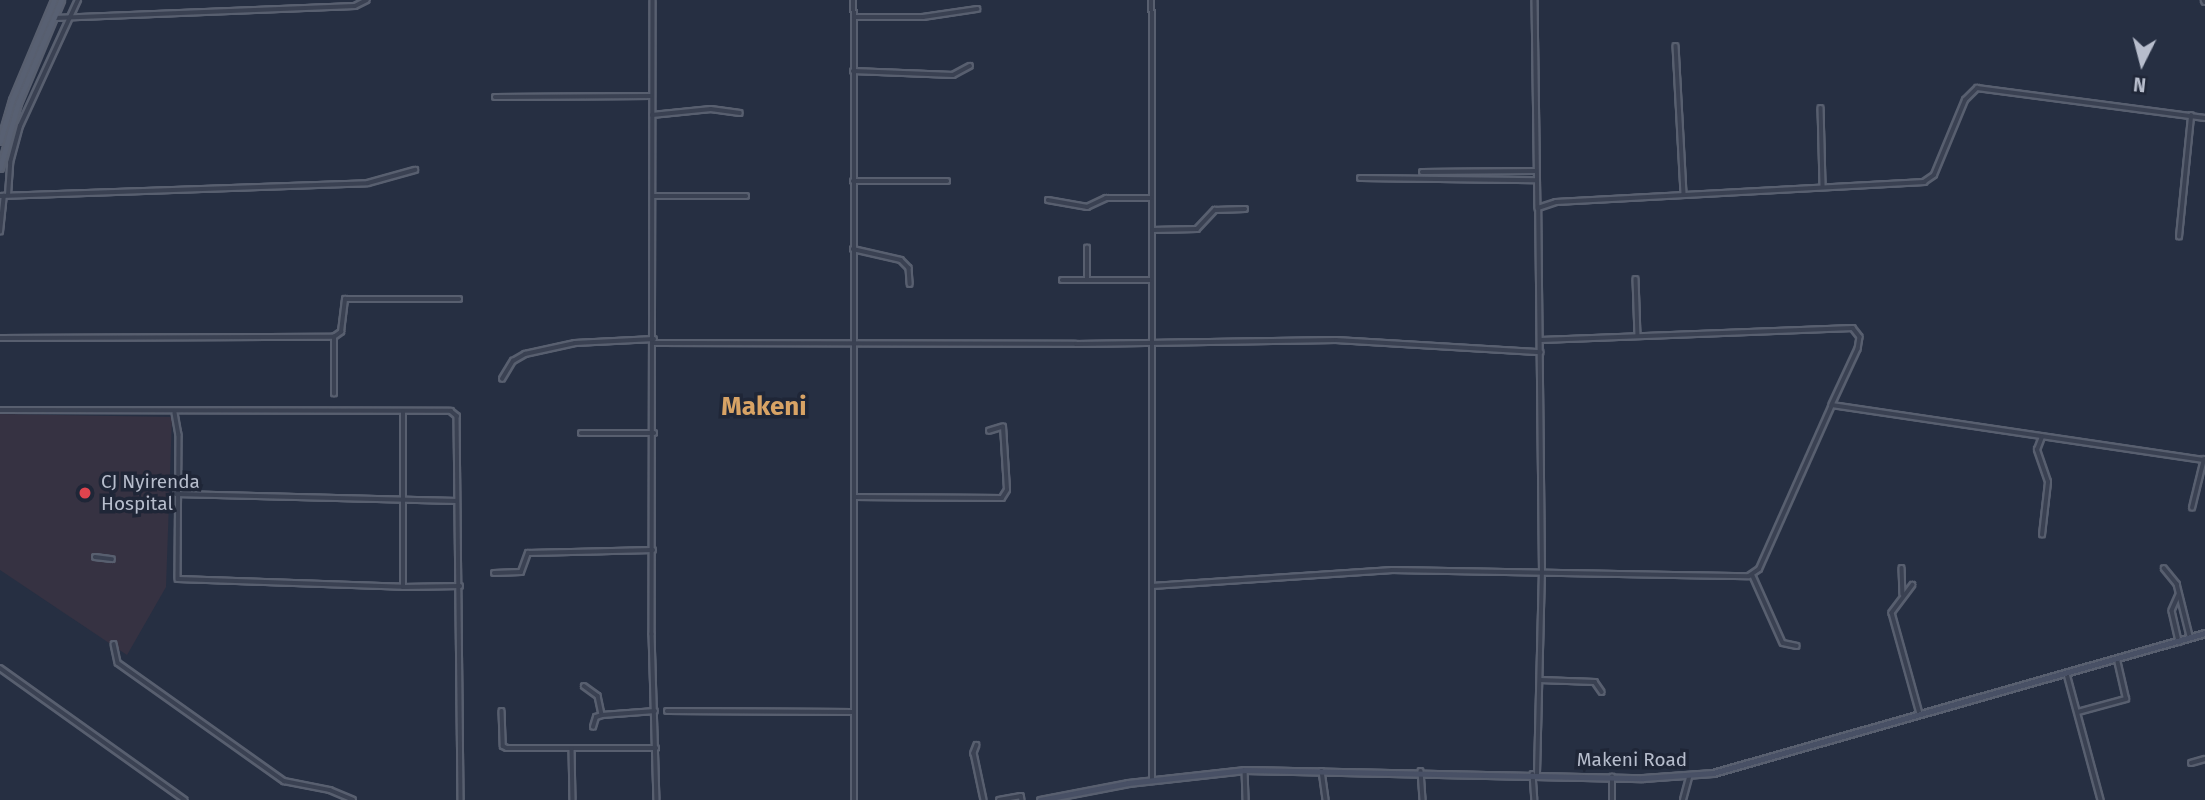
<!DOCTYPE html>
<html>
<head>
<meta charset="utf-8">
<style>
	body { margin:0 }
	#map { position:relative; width:2205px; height:800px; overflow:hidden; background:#262f42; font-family:"Fira Sans",sans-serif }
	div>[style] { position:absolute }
	.medical>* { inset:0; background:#363242 }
	.roads { filter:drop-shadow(2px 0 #585f6f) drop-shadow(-2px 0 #585f6f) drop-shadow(0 2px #585f6f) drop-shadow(0 -2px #585f6f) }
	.street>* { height:3.5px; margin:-1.75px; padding:0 1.75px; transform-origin:1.75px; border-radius:1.75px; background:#3a4152 }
	.secondary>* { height:5px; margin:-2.5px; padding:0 2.5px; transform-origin:2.5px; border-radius:2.5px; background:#485065 }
	.primary>* { height:5px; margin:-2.5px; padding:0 2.5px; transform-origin:2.5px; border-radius:2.5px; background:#586072 }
	.dots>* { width:19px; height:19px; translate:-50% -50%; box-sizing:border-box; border:4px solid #1f2637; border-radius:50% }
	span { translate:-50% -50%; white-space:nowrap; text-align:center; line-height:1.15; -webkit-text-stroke:7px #1f2637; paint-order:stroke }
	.poi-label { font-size:19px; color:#b7bdcc }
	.left { translate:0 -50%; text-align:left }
	.street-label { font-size:19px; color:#b7bdcc }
	.district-label { font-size:26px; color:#d8a365; font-weight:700 }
	.north { position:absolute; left:2107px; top:28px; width:70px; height:70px; -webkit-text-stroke:5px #1f2637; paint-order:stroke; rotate:186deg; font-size:19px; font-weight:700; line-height:28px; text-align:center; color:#b7bdcc }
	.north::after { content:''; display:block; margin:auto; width:24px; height:32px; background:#b7bdcc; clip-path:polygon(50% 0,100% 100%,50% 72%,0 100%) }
</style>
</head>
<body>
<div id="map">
	<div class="medical">
		<i style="clip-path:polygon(0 414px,172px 417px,166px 587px,127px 655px,0 570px)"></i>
	</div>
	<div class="roads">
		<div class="street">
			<i style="left:653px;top:0;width:634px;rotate:90.09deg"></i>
			<i style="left:652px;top:634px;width:166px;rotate:88.3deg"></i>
			<i style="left:854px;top:0;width:800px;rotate:89.93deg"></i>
			<i style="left:1152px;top:0;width:780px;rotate:89.93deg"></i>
			<i style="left:1535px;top:0;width:208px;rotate:89.2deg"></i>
			<i style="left:2204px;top:0;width:2px;rotate:63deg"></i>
			<i style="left:854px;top:17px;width:69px"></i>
			<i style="left:923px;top:17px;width:55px;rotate:-8.4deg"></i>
			<i style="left:55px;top:18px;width:300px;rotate:-2.3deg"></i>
			<i style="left:355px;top:6px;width:13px;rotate:-27deg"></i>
			<i style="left:1676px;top:46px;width:148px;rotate:86.9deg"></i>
			<i style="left:853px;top:71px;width:100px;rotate:2.3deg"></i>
			<i style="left:953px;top:75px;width:19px;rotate:-28deg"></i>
			<i style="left:495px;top:97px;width:156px;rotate:-0.4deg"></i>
			<i style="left:1821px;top:108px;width:78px;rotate:88.5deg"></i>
			<i style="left:652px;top:115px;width:59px;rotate:-5.8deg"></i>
			<i style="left:711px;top:109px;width:29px;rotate:8deg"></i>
			<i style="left:1422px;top:172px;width:114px;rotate:-0.5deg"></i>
			<i style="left:1360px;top:178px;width:176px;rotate:0.7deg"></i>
			<i style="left:853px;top:181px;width:94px"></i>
			<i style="left:8px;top:195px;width:32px;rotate:-86deg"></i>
			<i style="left:10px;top:163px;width:38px;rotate:-75deg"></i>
			<i style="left:20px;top:126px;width:139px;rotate:-65.3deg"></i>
			<i style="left:0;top:196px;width:368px;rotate:-2deg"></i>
			<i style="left:368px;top:183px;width:49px;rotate:-15.5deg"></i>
			<i style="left:653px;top:196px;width:93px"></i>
			<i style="left:1048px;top:200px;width:40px;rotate:10deg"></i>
			<i style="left:1087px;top:207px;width:21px;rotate:-25deg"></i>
			<i style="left:1106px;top:198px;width:45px"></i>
			<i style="left:1152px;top:230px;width:45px;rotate:-1.3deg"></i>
			<i style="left:1197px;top:229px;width:26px;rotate:-47deg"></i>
			<i style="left:1215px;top:210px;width:30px;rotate:-2deg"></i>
			<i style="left:0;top:232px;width:36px;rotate:-84deg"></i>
			<i style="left:2179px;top:237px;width:122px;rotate:-84.3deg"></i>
			<i style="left:853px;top:249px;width:49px;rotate:12.9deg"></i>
			<i style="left:901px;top:260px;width:11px;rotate:45deg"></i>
			<i style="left:909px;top:268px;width:16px;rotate:86deg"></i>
			<i style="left:1636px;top:279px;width:56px;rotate:88deg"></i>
			<i style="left:1062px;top:280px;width:88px"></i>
			<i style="left:1087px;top:280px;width:32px;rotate:-90deg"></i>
			<i style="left:0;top:338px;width:334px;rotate:-0.2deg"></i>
			<i style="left:334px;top:337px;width:9px;rotate:-36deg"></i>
			<i style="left:341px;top:332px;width:33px;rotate:-83deg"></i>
			<i style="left:345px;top:299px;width:114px"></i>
			<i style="left:1541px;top:340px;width:312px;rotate:-2.2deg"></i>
			<i style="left:1853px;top:328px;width:11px;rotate:52deg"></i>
			<i style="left:1860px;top:337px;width:12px;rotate:99deg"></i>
			<i style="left:1858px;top:349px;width:62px;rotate:114.9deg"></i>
			<i style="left:1832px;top:405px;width:377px;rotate:8.4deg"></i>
			<i style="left:654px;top:343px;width:422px;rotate:0.1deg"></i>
			<i style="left:1076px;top:344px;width:260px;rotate:-0.9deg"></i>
			<i style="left:1336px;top:340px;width:205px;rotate:3.4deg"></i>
			<i style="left:502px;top:379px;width:21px;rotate:-59deg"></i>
			<i style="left:513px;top:361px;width:14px;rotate:-30deg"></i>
			<i style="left:525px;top:354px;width:51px;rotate:-12.4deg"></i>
			<i style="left:575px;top:343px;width:79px;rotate:-2.9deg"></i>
			<i style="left:334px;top:394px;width:57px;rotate:-90deg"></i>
			<i style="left:0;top:410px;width:451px;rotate:0.1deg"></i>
			<i style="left:451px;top:411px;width:8px;rotate:40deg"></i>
			<i style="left:457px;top:416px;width:384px;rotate:89.4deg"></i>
			<i style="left:175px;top:413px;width:22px;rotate:80deg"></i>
			<i style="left:179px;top:435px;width:144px;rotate:90.4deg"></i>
			<i style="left:178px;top:579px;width:225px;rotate:2deg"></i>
			<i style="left:403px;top:587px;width:175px;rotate:-90deg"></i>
			<i style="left:581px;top:433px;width:73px"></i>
			<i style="left:176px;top:494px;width:281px;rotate:1.4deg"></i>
			<i style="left:854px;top:497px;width:148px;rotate:0.4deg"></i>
			<i style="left:1002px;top:498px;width:9px;rotate:-58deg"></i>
			<i style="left:1007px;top:490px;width:63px;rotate:-93.6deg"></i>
			<i style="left:1003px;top:427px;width:14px;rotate:163deg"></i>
			<i style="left:2192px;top:508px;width:50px;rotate:-76.2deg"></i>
			<i style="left:2042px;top:535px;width:53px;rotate:-83.5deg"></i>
			<i style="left:2048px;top:482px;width:34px;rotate:-109deg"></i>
			<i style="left:2037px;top:450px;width:14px;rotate:-69deg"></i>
			<i style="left:95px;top:557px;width:17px;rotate:7deg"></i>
			<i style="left:1902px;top:568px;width:26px;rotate:88deg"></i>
			<i style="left:2164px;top:568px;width:21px;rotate:51deg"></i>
			<i style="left:2177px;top:584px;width:54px;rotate:76deg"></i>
			<i style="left:494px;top:573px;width:27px;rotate:-2deg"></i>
			<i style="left:521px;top:572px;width:20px;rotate:-70deg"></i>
			<i style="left:528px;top:553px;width:125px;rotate:-1.4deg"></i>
			<i style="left:1753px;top:576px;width:73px;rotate:65.9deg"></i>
			<i style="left:1783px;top:643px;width:14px;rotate:12deg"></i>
			<i style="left:1913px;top:585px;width:35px;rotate:127deg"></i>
			<i style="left:1892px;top:613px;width:105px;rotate:74.5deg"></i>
			<i style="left:1152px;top:586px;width:241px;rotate:-3.8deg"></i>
			<i style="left:1392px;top:570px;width:357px;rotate:1deg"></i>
			<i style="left:1749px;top:576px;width:12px;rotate:-35deg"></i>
			<i style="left:1759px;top:569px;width:180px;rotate:-66deg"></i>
			<i style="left:403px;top:587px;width:57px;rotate:-1deg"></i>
			<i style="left:2179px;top:595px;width:17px;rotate:114deg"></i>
			<i style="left:2172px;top:611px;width:32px;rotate:77deg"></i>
			<i style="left:114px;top:644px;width:19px;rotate:78deg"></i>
			<i style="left:118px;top:663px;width:204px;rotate:35.4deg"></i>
			<i style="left:284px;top:781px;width:47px;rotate:11.1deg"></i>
			<i style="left:330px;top:790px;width:25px;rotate:23deg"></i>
			<i style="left:0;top:668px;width:227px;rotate:35.5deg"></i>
			<i style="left:2067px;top:674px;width:131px;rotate:74.9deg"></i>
			<i style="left:1540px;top:680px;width:55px;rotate:2.1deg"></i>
			<i style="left:1595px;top:682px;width:12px;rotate:55deg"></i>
			<i style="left:584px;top:686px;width:17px;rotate:36deg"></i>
			<i style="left:598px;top:696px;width:19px;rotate:78deg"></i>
			<i style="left:502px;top:711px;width:35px;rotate:88deg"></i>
			<i style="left:503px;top:746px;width:4px;rotate:27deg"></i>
			<i style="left:507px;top:748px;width:149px"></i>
			<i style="left:667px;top:711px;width:186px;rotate:0.3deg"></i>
			<i style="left:2078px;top:712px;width:50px;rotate:-15.2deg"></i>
			<i style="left:2126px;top:699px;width:40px;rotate:-103deg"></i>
			<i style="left:593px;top:727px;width:10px;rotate:-73deg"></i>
			<i style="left:596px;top:717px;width:6px;rotate:-18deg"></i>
			<i style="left:602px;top:715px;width:53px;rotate:-4.3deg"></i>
			<i style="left:977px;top:745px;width:9px;rotate:111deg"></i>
			<i style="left:974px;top:753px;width:48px;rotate:78deg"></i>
			<i style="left:572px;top:749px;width:51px;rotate:88.9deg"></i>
			<i style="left:2191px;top:763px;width:15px;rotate:-16deg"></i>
			<i style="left:1245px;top:770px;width:30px;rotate:88deg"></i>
			<i style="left:1322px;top:771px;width:29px;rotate:82deg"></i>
			<i style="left:1421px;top:771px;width:29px;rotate:86deg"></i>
			<i style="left:1533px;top:774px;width:26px;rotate:86deg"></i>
			<i style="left:1537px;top:774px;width:202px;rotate:-88.6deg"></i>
			<i style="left:1542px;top:572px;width:364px;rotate:-90.6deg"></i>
			<i style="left:1538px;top:208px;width:19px;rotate:-18deg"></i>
			<i style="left:1556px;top:202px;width:369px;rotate:-3.1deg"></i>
			<i style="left:1924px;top:182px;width:12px;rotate:-35deg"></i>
			<i style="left:1934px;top:175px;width:81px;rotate:-67.5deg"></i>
			<i style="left:1965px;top:100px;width:17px;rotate:-45deg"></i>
			<i style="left:1977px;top:88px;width:230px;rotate:7.5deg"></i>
			<i style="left:999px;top:800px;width:22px;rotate:-10deg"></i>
			<i style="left:1021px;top:796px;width:4px;rotate:76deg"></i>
			<i style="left:1612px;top:800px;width:23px;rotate:-90deg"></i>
			<i style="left:1683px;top:800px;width:24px;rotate:-75deg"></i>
		</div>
		<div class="secondary">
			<i style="left:1040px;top:800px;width:90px;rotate:-10.9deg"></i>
			<i style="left:1128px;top:783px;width:118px;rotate:-6.3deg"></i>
			<i style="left:1245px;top:770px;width:398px;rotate:1.2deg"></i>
			<i style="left:1643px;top:778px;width:70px;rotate:-4.1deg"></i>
			<i style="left:1713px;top:773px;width:512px;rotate:-15.88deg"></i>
		</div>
		<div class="primary">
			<i style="left:0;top:141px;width:43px;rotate:-73.7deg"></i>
			<i style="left:12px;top:100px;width:108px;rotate:-67.2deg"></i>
			<i style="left:0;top:168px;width:67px;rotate:-74.5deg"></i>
			<i style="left:18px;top:103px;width:112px;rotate:-67.3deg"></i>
		</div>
	</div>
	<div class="dots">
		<i style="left:85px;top:493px;background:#e0444e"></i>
	</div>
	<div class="poi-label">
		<span class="left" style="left:101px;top:493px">CJ Nyirenda<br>Hospital</span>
	</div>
	<div class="street-label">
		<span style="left:1632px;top:760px">Makeni Road</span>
	</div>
	<div class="district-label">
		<span style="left:764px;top:407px">Makeni</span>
	</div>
	<div class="north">N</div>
</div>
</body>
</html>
